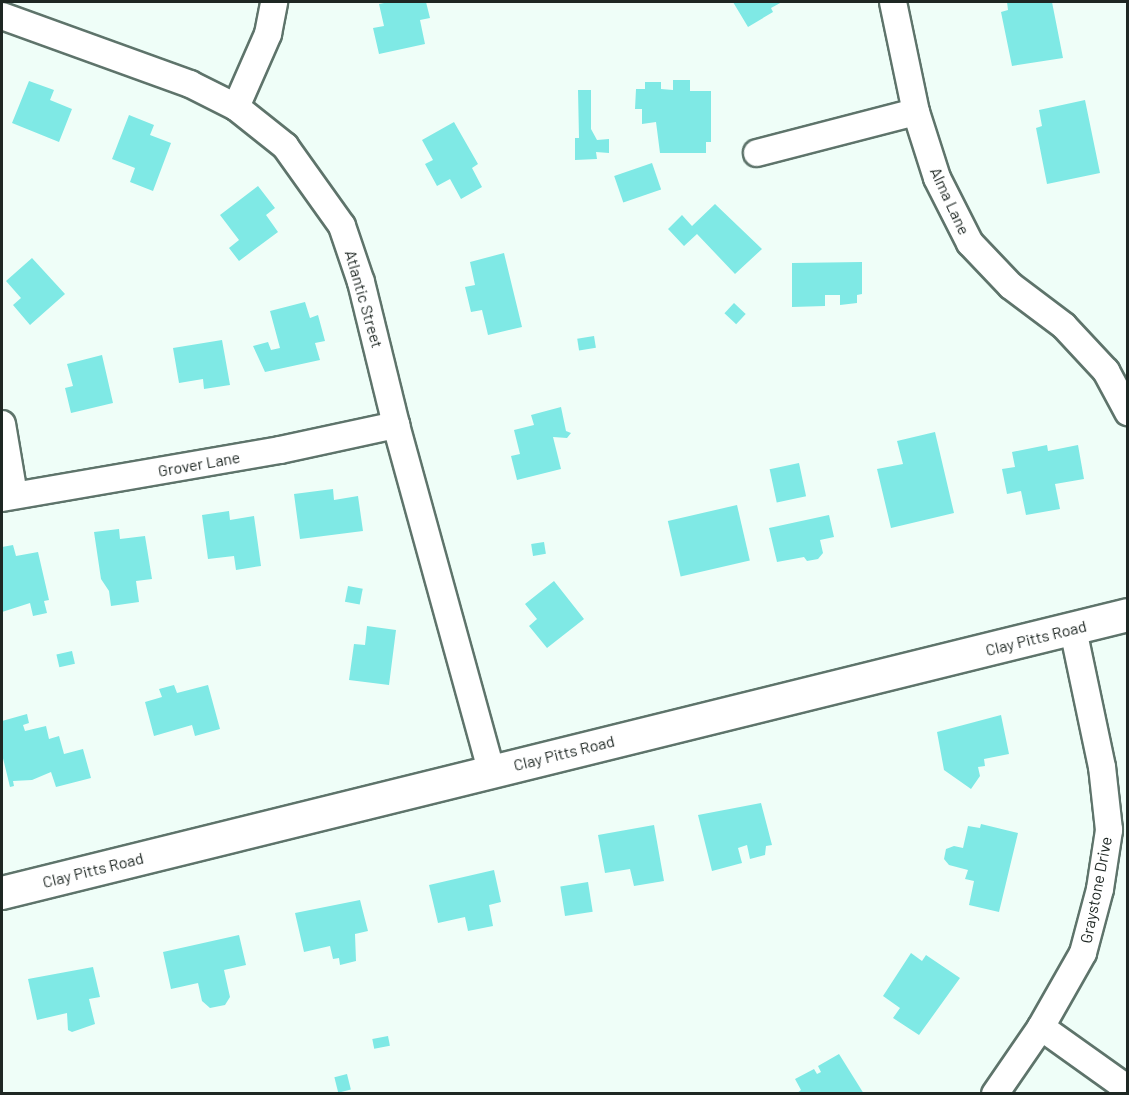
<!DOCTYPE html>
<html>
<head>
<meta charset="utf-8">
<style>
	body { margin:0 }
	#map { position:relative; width:1129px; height:1095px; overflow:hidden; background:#effef8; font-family:Barlow,sans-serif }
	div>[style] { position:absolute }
	.building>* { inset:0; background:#7fe9e5; transform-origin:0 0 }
	.roads { filter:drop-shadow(2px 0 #5e746b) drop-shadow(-2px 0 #5e746b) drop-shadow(0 2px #5e746b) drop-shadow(0 -2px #5e746b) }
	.minor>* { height:26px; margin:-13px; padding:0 13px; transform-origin:13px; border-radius:13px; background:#fff }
	.tertiary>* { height:32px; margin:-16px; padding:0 16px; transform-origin:16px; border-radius:16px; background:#fff }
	span { translate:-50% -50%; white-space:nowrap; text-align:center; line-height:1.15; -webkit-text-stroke:5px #fff; paint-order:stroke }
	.street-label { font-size:16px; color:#1e2723 }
	.frame { position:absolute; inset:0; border:3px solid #1e2723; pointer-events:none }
</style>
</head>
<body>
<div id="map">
	<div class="building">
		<i style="clip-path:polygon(389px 2px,426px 2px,430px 18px,420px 20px,425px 44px,379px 54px,373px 28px,384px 26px,379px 4px)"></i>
		<i style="clip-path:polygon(733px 2px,782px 2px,771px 8px,773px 12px,748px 27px)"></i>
		<i style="clip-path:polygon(1007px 2px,1052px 2px,1063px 58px,1012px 66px,1001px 12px,1008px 10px)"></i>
		<i style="clip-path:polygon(673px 80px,690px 80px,690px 91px,711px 91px,711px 142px,706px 142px,706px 153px,660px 153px,656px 122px,642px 124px,642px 109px,635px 109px,636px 89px,645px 89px,645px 82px,661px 82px,661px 89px,673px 90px)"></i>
		<i style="clip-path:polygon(29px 81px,54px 90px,50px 100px,72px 109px,59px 142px,12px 123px)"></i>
		<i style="clip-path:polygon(578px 90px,591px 90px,591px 129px,597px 140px,609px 139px,609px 153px,596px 152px,597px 159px,575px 160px,575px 138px,579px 138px)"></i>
		<i style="clip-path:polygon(1085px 100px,1100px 173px,1047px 184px,1036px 128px,1042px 126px,1039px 110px)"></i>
		<i style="clip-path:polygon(129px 115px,154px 125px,150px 135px,171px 143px,153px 191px,130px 182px,135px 168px,112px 159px)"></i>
		<i style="clip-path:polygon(454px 122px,478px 164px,472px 168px,482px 187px,461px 199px,450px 179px,437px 186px,425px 164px,433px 160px,422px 140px)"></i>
		<i style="left:652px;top:163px;width:28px;height:40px;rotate:71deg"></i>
		<i style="clip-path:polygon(258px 186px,275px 208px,266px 215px,278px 232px,239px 261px,229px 248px,239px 240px,220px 215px)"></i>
		<i style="clip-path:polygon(715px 204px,762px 249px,735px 274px,697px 234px,684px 246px,668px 229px,682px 215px,692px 226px)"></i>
		<i style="clip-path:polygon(504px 253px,522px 327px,488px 335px,482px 310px,471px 312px,465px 287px,475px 285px,470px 262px)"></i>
		<i style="clip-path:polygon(32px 258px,65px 294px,30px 325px,13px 305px,21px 298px,6px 281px)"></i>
		<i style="clip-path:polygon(862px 262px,862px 294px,857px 295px,857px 303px,840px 305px,840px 295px,825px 295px,825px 306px,792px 307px,792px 263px)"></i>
		<i style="clip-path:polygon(305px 302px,310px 318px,318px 315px,325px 341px,315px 343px,320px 360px,265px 372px,253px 346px,268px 342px,271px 350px,280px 348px,270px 311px)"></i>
		<i style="left:734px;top:303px;width:16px;height:14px;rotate:43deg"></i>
		<i style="left:594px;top:336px;width:12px;height:17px;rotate:81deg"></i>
		<i style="clip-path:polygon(222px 340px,230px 385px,204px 389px,203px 379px,179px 383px,173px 348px)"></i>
		<i style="clip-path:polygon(102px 355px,113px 403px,71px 413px,65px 388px,73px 386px,67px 364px)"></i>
		<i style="clip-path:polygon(561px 407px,566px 431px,571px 433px,567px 438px,553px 437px,561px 469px,517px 480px,511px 456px,520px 454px,514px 430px,534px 425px,531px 415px)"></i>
		<i style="clip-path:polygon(935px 432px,954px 513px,891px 528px,877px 469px,903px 464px,897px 441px)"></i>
		<i style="clip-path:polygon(1047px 445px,1048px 451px,1078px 445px,1084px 479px,1055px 484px,1060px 509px,1026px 515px,1021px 491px,1007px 494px,1002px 469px,1015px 467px,1012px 452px)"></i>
		<i style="left:799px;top:463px;width:34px;height:30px;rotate:78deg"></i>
		<i style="clip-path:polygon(333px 489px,334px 500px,358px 496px,363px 531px,300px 539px,294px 494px)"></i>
		<i style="left:737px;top:505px;width:57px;height:71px;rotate:77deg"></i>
		<i style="clip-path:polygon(229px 511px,230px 520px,254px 516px,261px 566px,236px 570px,234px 556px,208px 559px,202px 515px)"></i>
		<i style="clip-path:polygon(829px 515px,834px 537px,820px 540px,823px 553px,818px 559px,807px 561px,804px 557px,777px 562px,769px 528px)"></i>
		<i style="clip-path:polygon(119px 529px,120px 539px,145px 536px,152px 579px,136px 581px,139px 602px,111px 606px,109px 591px,101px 579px,94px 532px)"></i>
		<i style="left:544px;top:542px;width:12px;height:13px;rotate:81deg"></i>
		<i style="clip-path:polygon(13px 545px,16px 556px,38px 552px,49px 600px,44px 601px,47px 613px,33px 616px,30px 603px,2px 612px,2px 547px)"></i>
		<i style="clip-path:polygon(554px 581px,584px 619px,547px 648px,529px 626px,537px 619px,525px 604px)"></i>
		<i style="left:348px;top:586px;width:15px;height:16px;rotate:11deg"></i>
		<i style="clip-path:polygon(367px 626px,396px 630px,389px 685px,349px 680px,354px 644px,365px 645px)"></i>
		<i style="left:72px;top:651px;width:13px;height:16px;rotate:77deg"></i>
		<i style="clip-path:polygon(174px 685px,177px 693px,208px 685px,220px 729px,195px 736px,192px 725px,154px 736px,145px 702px,162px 697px,159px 689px)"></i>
		<i style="clip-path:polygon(27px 714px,29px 723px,23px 725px,25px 731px,46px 726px,49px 739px,59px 736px,64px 754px,83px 749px,91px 778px,56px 787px,51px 772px,32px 780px,13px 781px,14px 786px,10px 787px,2px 754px,2px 721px)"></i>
		<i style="clip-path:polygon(1001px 715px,1009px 754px,984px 759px,985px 766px,978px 767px,980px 776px,971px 789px,944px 770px,937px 732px)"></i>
		<i style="clip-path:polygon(761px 803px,772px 845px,766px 846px,765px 855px,750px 859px,747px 845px,738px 848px,742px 863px,712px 871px,698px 815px)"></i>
		<i style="clip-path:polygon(981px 824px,1018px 833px,999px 912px,969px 905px,974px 881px,965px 879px,968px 870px,949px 865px,944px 859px,946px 849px,954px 846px,963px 848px,968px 826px,980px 828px)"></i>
		<i style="clip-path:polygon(654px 825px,664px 881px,634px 886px,630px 869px,605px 873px,598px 835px)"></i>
		<i style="clip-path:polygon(494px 870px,501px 902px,489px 905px,493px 926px,468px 931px,465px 917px,438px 923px,429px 885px)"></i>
		<i style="left:588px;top:882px;width:30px;height:28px;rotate:81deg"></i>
		<i style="clip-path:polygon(360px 900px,368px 931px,355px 934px,356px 961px,340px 965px,339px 958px,333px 959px,330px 946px,304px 952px,295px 913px)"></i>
		<i style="clip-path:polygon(239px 935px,246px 965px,224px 970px,230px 997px,225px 1005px,210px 1008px,202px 1001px,198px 983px,171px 989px,163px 952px)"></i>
		<i style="clip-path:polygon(911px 953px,922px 961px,926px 955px,960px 978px,919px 1035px,893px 1018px,900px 1008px,883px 996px)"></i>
		<i style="clip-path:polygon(93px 967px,100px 997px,89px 999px,95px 1024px,72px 1032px,68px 1030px,67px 1013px,37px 1020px,28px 979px)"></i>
		<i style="left:388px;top:1036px;width:10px;height:16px;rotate:79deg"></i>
		<i style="clip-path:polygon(839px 1054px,864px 1094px,796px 1094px,801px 1090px,795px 1079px,814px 1069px,817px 1074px,821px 1072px,818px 1066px)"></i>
		<i style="left:347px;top:1074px;width:16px;height:13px;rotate:76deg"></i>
	</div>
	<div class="roads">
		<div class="minor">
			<i style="left:893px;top:2px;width:112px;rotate:78.2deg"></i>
			<i style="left:916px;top:112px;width:69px;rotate:72.3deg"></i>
			<i style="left:937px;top:178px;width:73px;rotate:63.1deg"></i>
			<i style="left:970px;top:243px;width:59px;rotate:46.4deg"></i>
			<i style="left:1011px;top:286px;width:66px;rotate:37deg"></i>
			<i style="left:1064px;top:326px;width:62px;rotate:47deg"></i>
			<i style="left:1106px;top:371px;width:47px;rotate:61.8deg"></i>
			<i style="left:2px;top:16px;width:200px;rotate:19.9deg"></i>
			<i style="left:190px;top:84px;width:51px;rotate:26.6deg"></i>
			<i style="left:236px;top:107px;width:63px;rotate:38.5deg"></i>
			<i style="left:285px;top:146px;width:98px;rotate:54.5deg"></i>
			<i style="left:342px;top:226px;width:59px;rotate:71.3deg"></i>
			<i style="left:361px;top:282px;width:147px;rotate:76.2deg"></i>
			<i style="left:396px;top:425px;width:359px;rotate:74.6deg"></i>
			<i style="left:236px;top:107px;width:80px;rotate:-66.3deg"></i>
			<i style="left:268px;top:34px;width:33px;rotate:-79deg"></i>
			<i style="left:757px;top:153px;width:164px;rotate:-14.5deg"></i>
			<i style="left:2px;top:424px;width:72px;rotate:80.4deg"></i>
			<i style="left:2px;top:498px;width:282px;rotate:-9.8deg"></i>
			<i style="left:280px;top:450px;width:119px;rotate:-12.2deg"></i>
			<i style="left:1041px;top:1027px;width:107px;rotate:35.5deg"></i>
			<i style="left:995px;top:1094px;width:81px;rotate:-55.5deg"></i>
			<i style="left:1041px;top:1027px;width:85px;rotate:-60.4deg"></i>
			<i style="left:1083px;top:953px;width:66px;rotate:-75.1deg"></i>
			<i style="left:1100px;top:889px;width:60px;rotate:-81.3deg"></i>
			<i style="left:1109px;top:830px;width:63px;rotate:-96.3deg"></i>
			<i style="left:1102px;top:767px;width:141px;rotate:-101.9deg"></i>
		</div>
		<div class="tertiary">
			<i style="left:2px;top:893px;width:1160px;rotate:-13.87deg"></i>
		</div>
	</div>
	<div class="street-label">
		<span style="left:950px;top:201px;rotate:65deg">Alma Lane</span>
		<span style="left:364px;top:299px;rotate:74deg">Atlantic Street</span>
		<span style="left:199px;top:464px;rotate:-10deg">Grover Lane</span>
		<span style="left:1036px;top:638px;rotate:-14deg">Clay Pitts Road</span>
		<span style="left:564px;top:753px;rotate:-14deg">Clay Pitts Road</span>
		<span style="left:93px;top:870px;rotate:-14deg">Clay Pitts Road</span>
		<span style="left:1096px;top:890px;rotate:-79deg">Graystone Drive</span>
	</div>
	<div class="frame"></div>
</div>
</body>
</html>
